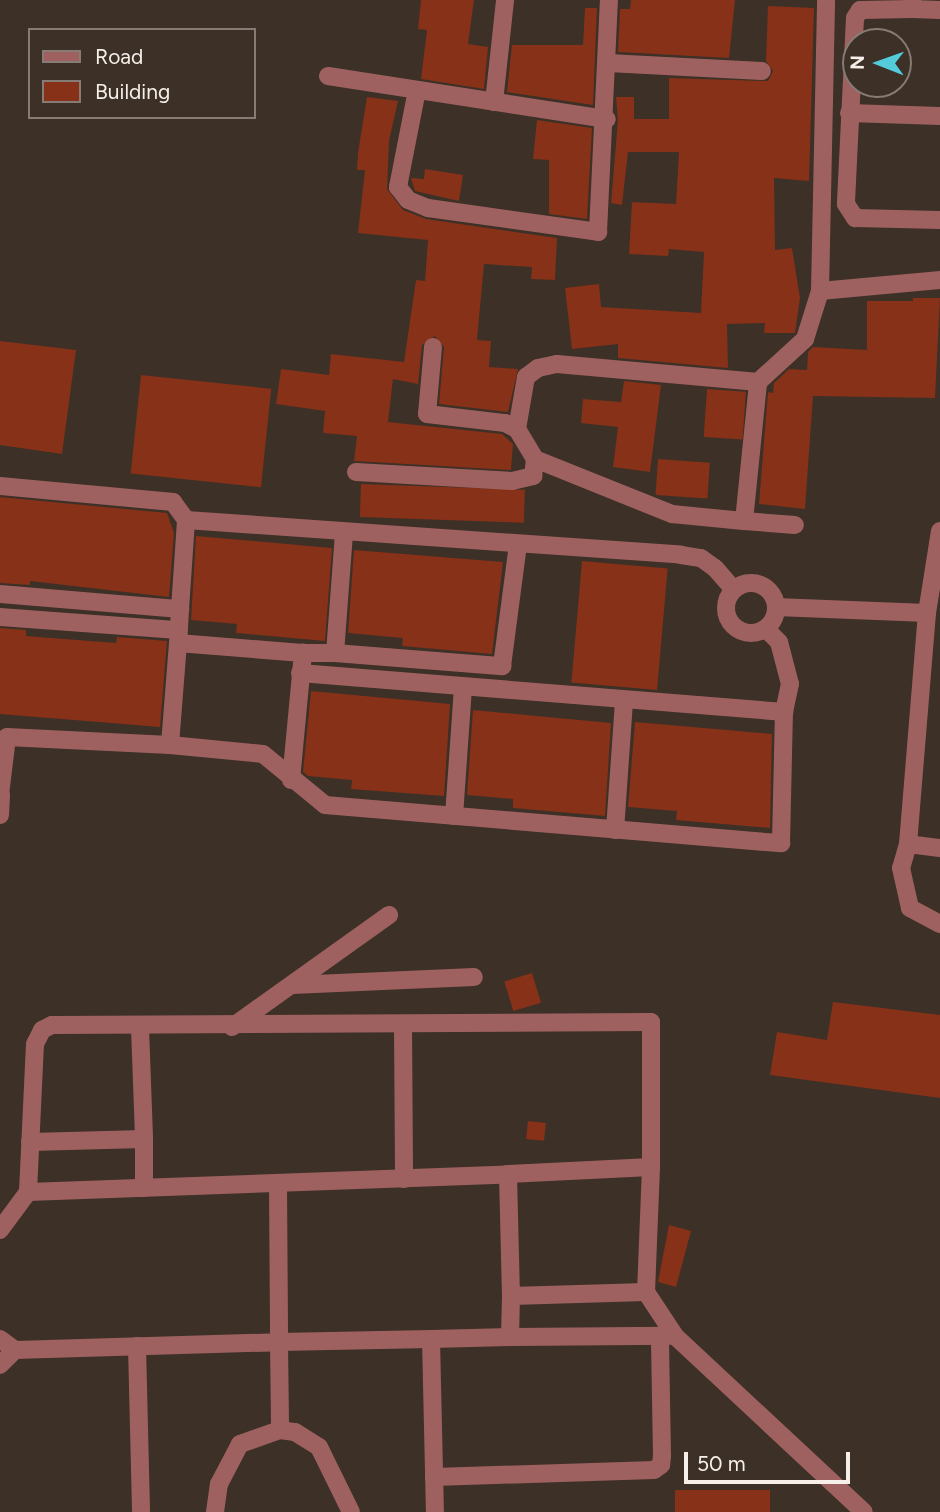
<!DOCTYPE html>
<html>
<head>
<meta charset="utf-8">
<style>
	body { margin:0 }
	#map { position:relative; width:940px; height:1512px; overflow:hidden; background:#3c3027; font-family:Figtree,sans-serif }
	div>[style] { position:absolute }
	.building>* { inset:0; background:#863118; transform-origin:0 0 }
	.minor>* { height:18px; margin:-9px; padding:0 9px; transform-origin:9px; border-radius:9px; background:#9f6160 }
	.minor>.ring { margin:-9px; padding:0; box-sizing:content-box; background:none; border:18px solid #9f6160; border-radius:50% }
	span { translate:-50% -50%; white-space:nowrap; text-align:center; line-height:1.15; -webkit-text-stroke:7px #3c3027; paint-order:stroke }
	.legend { position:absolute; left:28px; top:28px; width:228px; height:91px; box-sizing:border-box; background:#3c3027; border:2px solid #877c75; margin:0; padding:9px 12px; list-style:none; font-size:21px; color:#f7efea }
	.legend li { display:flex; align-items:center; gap:14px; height:35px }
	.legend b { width:35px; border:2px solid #877c75 }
	.north { position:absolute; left:842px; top:28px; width:70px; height:70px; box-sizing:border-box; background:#3c3027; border:2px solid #877c75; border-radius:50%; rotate:271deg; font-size:19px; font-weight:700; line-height:28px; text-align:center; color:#f7efea }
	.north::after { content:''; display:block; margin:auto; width:24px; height:32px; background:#53cbdb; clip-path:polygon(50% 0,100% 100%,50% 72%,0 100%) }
	.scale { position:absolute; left:684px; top:1452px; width:166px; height:32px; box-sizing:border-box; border:4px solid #f7efea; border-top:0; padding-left:9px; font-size:21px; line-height:24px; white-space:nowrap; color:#f7efea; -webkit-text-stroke:5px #3c3027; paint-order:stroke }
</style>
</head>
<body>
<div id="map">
	<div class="building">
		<i style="clip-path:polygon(421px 0,474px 0,468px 44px,488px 47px,484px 89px,421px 79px,427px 30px,418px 29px)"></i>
		<i style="clip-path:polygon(631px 0,735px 0,729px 58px,618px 52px,620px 9px,630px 9px)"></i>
		<i style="clip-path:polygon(768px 6px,814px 8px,809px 181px,774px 178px,775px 250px,792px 248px,800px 298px,795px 333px,764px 333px,765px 323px,727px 324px,728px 368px,618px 358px,618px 344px,572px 349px,565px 288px,599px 284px,601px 307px,701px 313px,704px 252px,669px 249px,668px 256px,629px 254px,632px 202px,676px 204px,679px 152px,628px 152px,622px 205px,611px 203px,618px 120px,616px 97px,634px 97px,634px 119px,669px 119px,669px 78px,768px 81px,773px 71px,766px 61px)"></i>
		<i style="clip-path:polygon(585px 8px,597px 8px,593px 105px,507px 92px,512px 45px,583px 45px)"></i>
		<i style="clip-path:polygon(367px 97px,398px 101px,389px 141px,387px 189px,403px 210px,426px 219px,557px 238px,555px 280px,531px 279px,532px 267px,484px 264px,477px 340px,491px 341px,489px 367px,518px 369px,508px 412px,439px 404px,444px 347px,435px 336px,422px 345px,418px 384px,393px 379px,388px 422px,502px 434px,513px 444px,511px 470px,354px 461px,357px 436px,323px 433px,325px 411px,276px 404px,281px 369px,329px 375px,331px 354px,404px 362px,416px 280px,425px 281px,428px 240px,358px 233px,365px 170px,357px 170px,358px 153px)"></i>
		<i style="clip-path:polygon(537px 120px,592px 128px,587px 219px,549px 214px,549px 160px,533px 159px)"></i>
		<i style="clip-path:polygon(425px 169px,463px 175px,459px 201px,415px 191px,411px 178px,424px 179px)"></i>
		<i style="clip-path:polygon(913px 298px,940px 298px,935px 398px,813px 396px,805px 509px,759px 504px,768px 392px,773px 393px,774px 383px,789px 369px,807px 370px,808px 352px,813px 347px,867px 350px,867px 301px,913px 301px)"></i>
		<i style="clip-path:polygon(0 341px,76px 350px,62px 454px,0 445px)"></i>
		<i style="left:141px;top:375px;width:131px;height:99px;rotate:6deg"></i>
		<i style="clip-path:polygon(624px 381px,661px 385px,650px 472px,613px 467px,618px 427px,581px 423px,583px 399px,621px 402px)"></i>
		<i style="left:707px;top:389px;width:39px;height:48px;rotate:4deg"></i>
		<i style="left:658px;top:459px;width:52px;height:36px;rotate:4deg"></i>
		<i style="left:361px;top:484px;width:164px;height:33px;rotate:2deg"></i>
		<i style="clip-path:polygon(0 497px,167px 513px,174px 533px,169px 597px,30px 581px,30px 585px,0 583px)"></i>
		<i style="clip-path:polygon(196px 536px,332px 548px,325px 641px,236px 633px,237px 624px,191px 620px)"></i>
		<i style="clip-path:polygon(354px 550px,503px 562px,492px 654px,402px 646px,403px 638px,348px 633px)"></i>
		<i style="left:582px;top:561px;width:86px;height:122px;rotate:5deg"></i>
		<i style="clip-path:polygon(0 628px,26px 630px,26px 636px,116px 643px,117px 637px,167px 641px,160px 727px,0 714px)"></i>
		<i style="clip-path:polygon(311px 691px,450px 704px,444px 796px,351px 789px,352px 780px,308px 776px,303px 772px)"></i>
		<i style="clip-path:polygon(473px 710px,611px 723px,605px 816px,513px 808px,513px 799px,467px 795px)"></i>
		<i style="clip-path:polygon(635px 722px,772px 734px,770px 828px,676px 820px,677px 811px,628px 807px)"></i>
		<i style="left:532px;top:973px;width:31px;height:29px;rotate:73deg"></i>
		<i style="clip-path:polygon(833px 1002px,940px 1015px,940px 1098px,770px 1075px,777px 1032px,827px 1040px)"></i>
		<i style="left:528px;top:1121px;width:18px;height:18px;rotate:6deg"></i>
		<i style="clip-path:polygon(669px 1225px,691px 1231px,676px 1287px,658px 1282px)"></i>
		<i style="left:770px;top:1490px;width:22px;height:95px;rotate:90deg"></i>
	</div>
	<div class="minor">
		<i style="left:912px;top:0;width:9px;rotate:90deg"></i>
		<i style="left:912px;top:9px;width:28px;rotate:2deg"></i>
		<i style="left:912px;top:9px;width:52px;rotate:178.9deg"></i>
		<i style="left:860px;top:10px;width:9px;rotate:122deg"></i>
		<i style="left:855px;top:18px;width:186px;rotate:92.8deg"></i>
		<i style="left:846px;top:204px;width:17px;rotate:57deg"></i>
		<i style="left:855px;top:218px;width:85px;rotate:1.3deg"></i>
		<i style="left:608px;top:63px;width:154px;rotate:3deg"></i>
		<i style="left:328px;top:76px;width:282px;rotate:8.8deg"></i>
		<i style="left:417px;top:90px;width:99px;rotate:101.1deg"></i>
		<i style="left:398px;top:187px;width:16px;rotate:52deg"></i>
		<i style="left:408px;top:200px;width:22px;rotate:22deg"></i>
		<i style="left:428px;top:208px;width:172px;rotate:8deg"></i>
		<i style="left:598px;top:232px;width:232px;rotate:-87.3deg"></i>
		<i style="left:494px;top:102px;width:103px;rotate:-83.8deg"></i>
		<i style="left:849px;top:113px;width:91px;rotate:1.9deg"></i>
		<i style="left:820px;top:291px;width:121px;rotate:-5.2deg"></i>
		<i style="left:433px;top:347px;width:67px;rotate:95.1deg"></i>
		<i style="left:427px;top:414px;width:79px;rotate:6.6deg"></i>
		<i style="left:505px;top:423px;width:13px;rotate:27deg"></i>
		<i style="left:517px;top:429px;width:35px;rotate:59deg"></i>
		<i style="left:535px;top:459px;width:148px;rotate:21.9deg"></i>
		<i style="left:672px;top:514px;width:72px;rotate:5.6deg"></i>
		<i style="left:744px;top:521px;width:140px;rotate:-84.2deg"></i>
		<i style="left:517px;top:429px;width:53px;rotate:-80.2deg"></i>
		<i style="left:526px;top:377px;width:15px;rotate:-37deg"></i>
		<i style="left:538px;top:368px;width:19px;rotate:-12deg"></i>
		<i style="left:557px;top:364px;width:202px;rotate:5.1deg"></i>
		<i style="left:758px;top:382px;width:64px;rotate:-42.5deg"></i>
		<i style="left:805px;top:339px;width:50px;rotate:-72.6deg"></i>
		<i style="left:820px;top:291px;width:291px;rotate:-88.8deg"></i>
		<i style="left:356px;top:472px;width:156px;rotate:3.3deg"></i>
		<i style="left:512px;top:481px;width:22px;rotate:-13deg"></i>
		<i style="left:533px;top:476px;width:17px;rotate:-83deg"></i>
		<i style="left:0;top:486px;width:174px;rotate:5.3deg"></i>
		<i style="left:173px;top:502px;width:22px;rotate:54deg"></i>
		<i style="left:186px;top:520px;width:496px;rotate:4deg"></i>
		<i style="left:681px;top:555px;width:20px;rotate:9deg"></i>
		<i style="left:701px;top:558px;width:17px;rotate:36deg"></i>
		<i style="left:715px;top:568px;width:28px;rotate:49deg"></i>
		<i style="left:744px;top:521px;width:51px;rotate:4.5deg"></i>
		<i class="ring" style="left:726px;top:583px;width:32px;height:32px"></i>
		<i style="left:0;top:594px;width:181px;rotate:4.8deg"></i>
		<i style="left:180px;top:609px;width:34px;rotate:93deg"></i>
		<i style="left:178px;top:643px;width:125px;rotate:4.6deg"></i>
		<i style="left:776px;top:607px;width:151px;rotate:2.3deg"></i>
		<i style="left:180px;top:609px;width:89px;rotate:-86.1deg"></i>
		<i style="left:0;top:617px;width:179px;rotate:4.2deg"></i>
		<i style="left:178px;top:643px;width:102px;rotate:94.5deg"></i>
		<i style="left:170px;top:745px;width:93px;rotate:5.5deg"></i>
		<i style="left:263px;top:754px;width:80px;rotate:39.4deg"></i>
		<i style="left:325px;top:805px;width:458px;rotate:4.8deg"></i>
		<i style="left:781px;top:843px;width:131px;rotate:-88.7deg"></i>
		<i style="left:784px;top:712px;width:29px;rotate:-78deg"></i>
		<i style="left:790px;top:684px;width:43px;rotate:-104.7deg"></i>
		<i style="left:779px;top:642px;width:18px;rotate:-135deg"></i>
		<i style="left:335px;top:653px;width:168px;rotate:4.5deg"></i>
		<i style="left:502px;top:666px;width:122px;rotate:-82.5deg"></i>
		<i style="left:300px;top:673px;width:486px;rotate:4.6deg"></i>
		<i style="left:291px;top:780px;width:128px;rotate:-84.6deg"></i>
		<i style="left:303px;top:653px;width:32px"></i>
		<i style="left:335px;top:653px;width:119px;rotate:-85.7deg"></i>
		<i style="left:0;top:795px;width:58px;rotate:-83.1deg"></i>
		<i style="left:7px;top:737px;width:163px;rotate:2.8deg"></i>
		<i style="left:0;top:815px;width:20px;rotate:-87deg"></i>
		<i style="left:454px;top:816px;width:130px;rotate:-86deg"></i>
		<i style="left:615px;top:830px;width:130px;rotate:-86deg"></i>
		<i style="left:908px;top:844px;width:232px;rotate:-85.3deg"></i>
		<i style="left:927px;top:613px;width:83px;rotate:-81deg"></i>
		<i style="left:940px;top:848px;width:32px;rotate:-173deg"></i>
		<i style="left:908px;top:844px;width:25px;rotate:106deg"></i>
		<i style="left:901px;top:868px;width:41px;rotate:77.3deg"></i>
		<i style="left:910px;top:908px;width:34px;rotate:28deg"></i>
		<i style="left:292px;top:985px;width:182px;rotate:-2.5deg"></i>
		<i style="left:403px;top:1026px;width:153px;rotate:89.6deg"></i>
		<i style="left:232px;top:1027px;width:193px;rotate:-35.5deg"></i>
		<i style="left:140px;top:1028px;width:111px;rotate:87.9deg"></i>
		<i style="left:30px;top:1142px;width:114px;rotate:-1.5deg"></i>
		<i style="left:144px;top:1139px;width:49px;rotate:90deg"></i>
		<i style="left:278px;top:1184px;width:158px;rotate:89.6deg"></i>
		<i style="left:279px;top:1342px;width:152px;rotate:-1.1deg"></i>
		<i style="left:431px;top:1339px;width:173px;rotate:88.7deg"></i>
		<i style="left:28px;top:1192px;width:480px;rotate:-2.1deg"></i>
		<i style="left:0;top:1230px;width:47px;rotate:-53.6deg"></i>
		<i style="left:28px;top:1192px;width:148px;rotate:-87.3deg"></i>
		<i style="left:35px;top:1044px;width:16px;rotate:-63deg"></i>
		<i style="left:42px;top:1030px;width:11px;rotate:-27deg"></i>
		<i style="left:52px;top:1025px;width:599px;rotate:-0.29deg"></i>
		<i style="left:651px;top:1022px;width:145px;rotate:90deg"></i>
		<i style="left:646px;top:1292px;width:125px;rotate:-87.7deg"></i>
		<i style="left:651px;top:1167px;width:143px;rotate:177.2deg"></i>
		<i style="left:508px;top:1174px;width:122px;rotate:88.6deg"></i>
		<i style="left:511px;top:1296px;width:135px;rotate:-1.7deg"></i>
		<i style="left:646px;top:1292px;width:53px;rotate:56.6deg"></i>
		<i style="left:675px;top:1336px;width:258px;rotate:43deg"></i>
		<i style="left:510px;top:1337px;width:162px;rotate:-0.4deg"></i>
		<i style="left:0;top:1339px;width:19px;rotate:36deg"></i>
		<i style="left:15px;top:1350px;width:264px;rotate:-1.7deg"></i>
		<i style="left:279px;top:1342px;width:88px;rotate:89.3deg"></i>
		<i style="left:431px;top:1339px;width:79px;rotate:-1.5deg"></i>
		<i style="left:510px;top:1337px;width:41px;rotate:-88.6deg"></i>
		<i style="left:137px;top:1346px;width:166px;rotate:88.6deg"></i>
		<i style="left:0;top:1365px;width:21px;rotate:-45deg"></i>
		<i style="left:434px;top:1477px;width:220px;rotate:-1.8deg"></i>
		<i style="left:654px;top:1470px;width:9px;rotate:-36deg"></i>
		<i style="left:661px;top:1465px;width:9px;rotate:-84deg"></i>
		<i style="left:662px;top:1456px;width:120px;rotate:-91deg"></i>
		<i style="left:215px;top:1512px;width:28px;rotate:-82deg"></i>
		<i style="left:219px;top:1484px;width:45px;rotate:-62.3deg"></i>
		<i style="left:240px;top:1444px;width:42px;rotate:-19.3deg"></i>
		<i style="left:280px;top:1430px;width:15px;rotate:8deg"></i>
		<i style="left:295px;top:1432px;width:28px;rotate:32deg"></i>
		<i style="left:319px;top:1447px;width:72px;rotate:63.8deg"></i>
	</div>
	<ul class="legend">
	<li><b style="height:9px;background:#9f6160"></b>Road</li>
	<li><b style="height:19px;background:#863118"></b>Building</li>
	</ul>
	<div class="north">N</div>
	<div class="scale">50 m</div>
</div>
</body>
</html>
